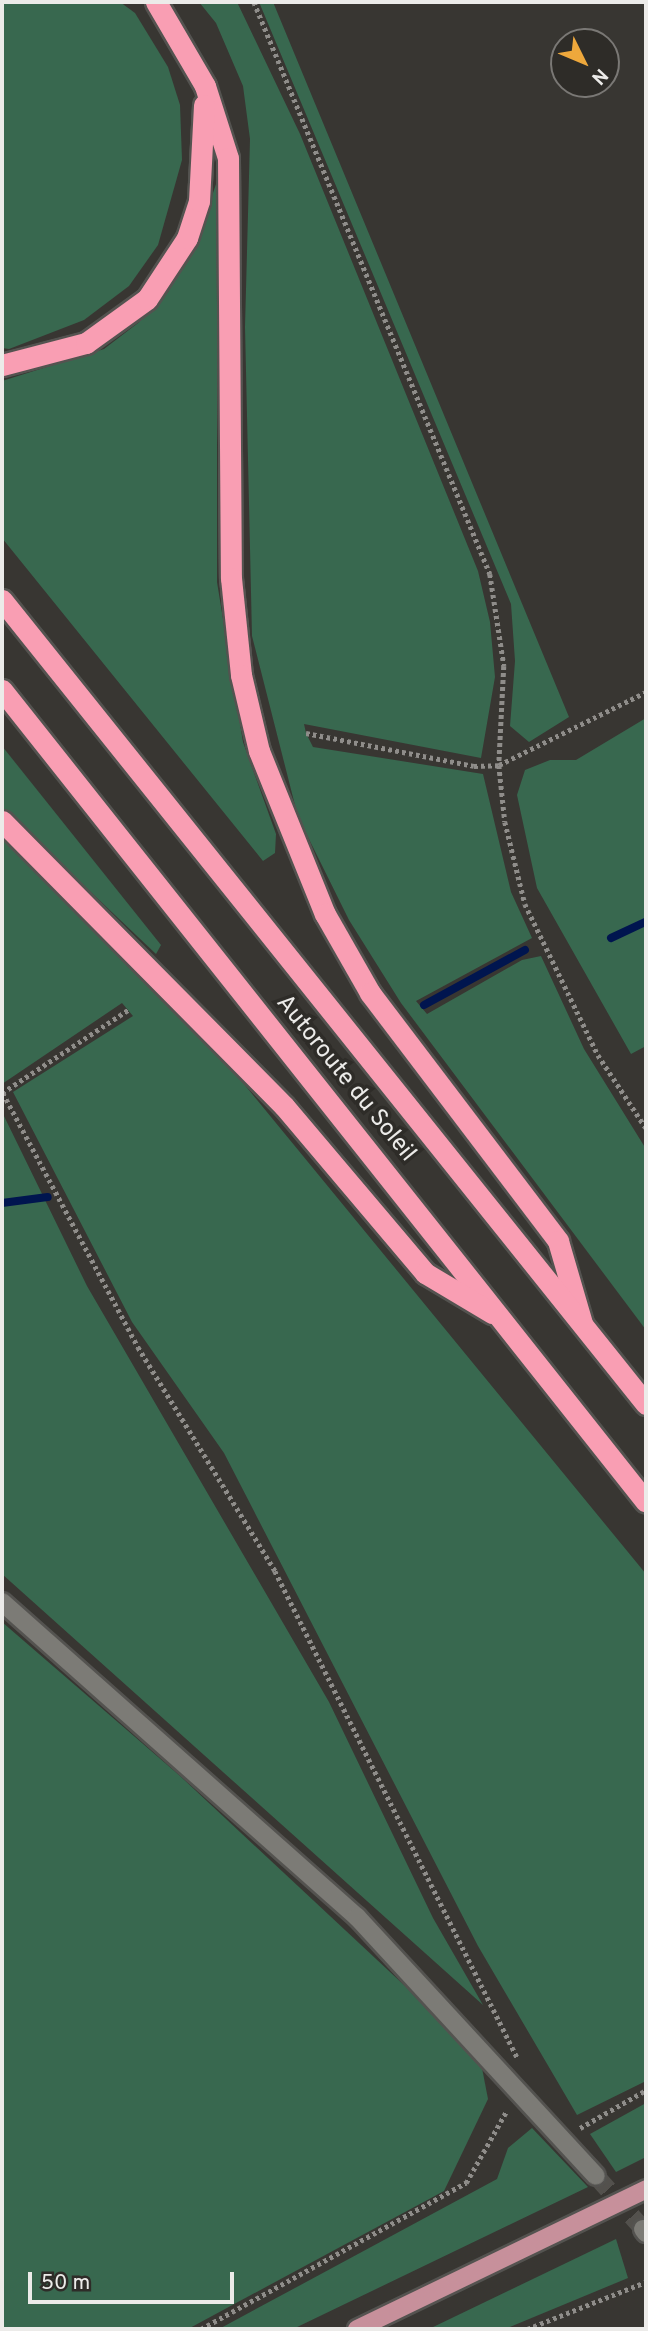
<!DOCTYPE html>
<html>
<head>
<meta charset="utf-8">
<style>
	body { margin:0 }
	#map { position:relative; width:648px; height:2331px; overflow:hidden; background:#383632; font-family:Overpass,sans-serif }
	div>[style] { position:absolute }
	.green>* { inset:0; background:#38684f }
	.stream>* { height:8px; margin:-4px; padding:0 4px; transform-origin:4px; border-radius:4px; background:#00154f }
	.secondary-tunnel>* { height:18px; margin-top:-9px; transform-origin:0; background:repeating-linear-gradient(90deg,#53514d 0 18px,transparent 0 27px) }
	.path>* { height:4.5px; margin-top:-2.25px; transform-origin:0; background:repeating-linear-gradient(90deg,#8f8d8a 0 3.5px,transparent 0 7px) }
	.roads { filter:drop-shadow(2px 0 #545350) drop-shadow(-2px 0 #545350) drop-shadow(0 2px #545350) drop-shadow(0 -2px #545350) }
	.secondary>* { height:18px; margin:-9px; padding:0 9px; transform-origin:9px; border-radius:9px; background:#7c7b76 }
	.primary>* { height:18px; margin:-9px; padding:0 9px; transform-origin:9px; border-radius:9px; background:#c7909b }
	.highway>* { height:21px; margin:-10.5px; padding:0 10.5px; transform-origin:10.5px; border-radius:10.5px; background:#f99eb3 }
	span { translate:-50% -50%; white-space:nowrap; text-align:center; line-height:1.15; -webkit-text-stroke:7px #2e2c28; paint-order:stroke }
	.street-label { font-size:24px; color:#ecebe9 }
	.frame { position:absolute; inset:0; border:4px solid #ecebe9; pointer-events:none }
	.north { position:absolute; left:550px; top:28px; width:70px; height:70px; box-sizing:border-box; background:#2e2c28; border:2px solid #7a7875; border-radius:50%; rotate:133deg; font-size:19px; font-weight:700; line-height:28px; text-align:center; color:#ecebe9 }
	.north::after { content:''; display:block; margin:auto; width:24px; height:32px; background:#eea83c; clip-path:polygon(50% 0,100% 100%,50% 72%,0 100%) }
	.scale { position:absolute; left:28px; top:2272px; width:206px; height:32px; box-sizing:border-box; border:4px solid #ecebe9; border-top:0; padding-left:9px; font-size:21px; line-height:24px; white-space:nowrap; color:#ecebe9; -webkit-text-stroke:5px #2e2c28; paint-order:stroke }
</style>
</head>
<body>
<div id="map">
	<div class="green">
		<i style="clip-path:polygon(2px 2px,120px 2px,135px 13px,168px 67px,180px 105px,182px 160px,158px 245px,129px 286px,84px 320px,9px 349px,2px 348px)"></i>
		<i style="clip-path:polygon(199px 2px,237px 2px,300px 134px,478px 571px,490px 622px,495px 677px,481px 758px,304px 724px,306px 733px,313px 747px,483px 774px,511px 892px,532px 938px,416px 1001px,427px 1014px,522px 960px,541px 956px,584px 1049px,646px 1149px,646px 1330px,401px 1003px,349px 920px,298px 817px,252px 636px,245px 327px,250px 139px,243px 86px,216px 23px)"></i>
		<i style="clip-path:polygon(259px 2px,273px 2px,569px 717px,529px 742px,510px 726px,515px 661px,511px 604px)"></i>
		<i style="clip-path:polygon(217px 181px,217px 582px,243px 742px,276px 834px,275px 853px,263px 861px,2px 538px,2px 381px,104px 349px,138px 323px,168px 292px,196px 244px)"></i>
		<i style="clip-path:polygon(646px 718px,646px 1046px,631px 1054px,537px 888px,517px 795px,525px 770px,550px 760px,576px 760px)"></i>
		<i style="clip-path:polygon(2px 746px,161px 945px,156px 954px,2px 808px)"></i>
		<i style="clip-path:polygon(2px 836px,131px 959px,244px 1084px,646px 1574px,646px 2081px,577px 2115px,478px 1946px,224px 1453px,132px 1322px,13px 1092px,133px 1016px,122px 1003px,2px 1084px)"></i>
		<i style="clip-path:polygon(2px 1112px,87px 1286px,329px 1702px,433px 1918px,483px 2005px,2px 1574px)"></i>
		<i style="clip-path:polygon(2px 1622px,179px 1775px,405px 1986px,482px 2068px,488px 2099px,444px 2191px,188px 2329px,2px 2329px)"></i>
		<i style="clip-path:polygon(646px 2103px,646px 2157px,616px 2172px,590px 2134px)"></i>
		<i style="clip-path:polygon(532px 2128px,588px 2187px,293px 2329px,219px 2329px,497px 2179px,508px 2148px)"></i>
		<i style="clip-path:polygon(616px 2239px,628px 2278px,505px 2329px,429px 2329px)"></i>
	</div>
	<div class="stream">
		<i style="left:611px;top:938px;width:38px;rotate:-25deg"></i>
		<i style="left:424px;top:1005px;width:115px;rotate:-28.6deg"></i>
		<i style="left:2px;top:1203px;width:46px;rotate:-7.4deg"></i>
	</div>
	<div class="secondary-tunnel">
		<i style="left:596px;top:2176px;width:71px;rotate:48.4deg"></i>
	</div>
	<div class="path">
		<i style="left:254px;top:2px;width:619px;rotate:67.58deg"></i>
		<i style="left:490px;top:574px;width:93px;rotate:81.3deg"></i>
		<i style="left:504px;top:666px;width:99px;rotate:92.9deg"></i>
		<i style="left:499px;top:765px;width:57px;rotate:84deg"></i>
		<i style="left:505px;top:822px;width:84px;rotate:76.3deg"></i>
		<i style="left:525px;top:904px;width:168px;rotate:64.2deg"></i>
		<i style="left:598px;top:1055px;width:87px;rotate:56.7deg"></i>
		<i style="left:306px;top:733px;width:171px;rotate:11.1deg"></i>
		<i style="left:474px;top:766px;width:25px;rotate:-2deg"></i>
		<i style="left:499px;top:765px;width:164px;rotate:-26.4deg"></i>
		<i style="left:2px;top:1093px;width:151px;rotate:-33.4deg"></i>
		<i style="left:3px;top:1093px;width:288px;rotate:62deg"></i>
		<i style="left:138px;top:1347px;width:263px;rotate:58.5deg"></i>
		<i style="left:275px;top:1571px;width:543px;rotate:63.53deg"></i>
		<i style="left:580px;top:2128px;width:76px;rotate:-29.9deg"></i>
		<i style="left:201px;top:2329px;width:303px;rotate:-28.9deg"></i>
		<i style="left:466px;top:2183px;width:81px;rotate:-60.6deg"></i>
		<i style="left:527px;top:2329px;width:128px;rotate:-21.6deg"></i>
	</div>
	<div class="roads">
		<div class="secondary">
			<i style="left:2px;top:1602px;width:475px;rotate:41.6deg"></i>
			<i style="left:357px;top:1917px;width:352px;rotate:47.3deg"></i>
			<i style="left:643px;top:2229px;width:5px;rotate:53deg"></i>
		</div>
		<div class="primary">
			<i style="left:357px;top:2329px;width:321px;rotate:-25.8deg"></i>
		</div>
		<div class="highway">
			<i style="left:156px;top:2px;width:97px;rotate:59.7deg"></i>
			<i style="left:205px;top:86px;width:76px;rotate:72.3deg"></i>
			<i style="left:228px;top:158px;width:420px;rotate:89.6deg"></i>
			<i style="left:231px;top:578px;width:98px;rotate:84.1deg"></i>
			<i style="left:241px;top:675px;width:78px;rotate:76.7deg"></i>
			<i style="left:259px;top:751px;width:176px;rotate:68deg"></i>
			<i style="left:325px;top:914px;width:91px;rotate:60.3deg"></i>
			<i style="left:370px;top:993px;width:311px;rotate:52.8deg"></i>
			<i style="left:558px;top:1241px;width:85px;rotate:73.7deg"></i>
			<i style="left:2px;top:365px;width:87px;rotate:-14.7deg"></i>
			<i style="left:86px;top:343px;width:75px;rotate:-35.8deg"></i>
			<i style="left:147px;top:299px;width:73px;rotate:-56.7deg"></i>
			<i style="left:187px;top:238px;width:39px;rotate:-72deg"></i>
			<i style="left:199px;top:201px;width:96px;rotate:-87deg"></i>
			<i style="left:2px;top:600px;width:1030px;rotate:51.31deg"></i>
			<i style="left:2px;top:690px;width:1036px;rotate:51.58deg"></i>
			<i style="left:2px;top:821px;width:401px;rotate:45.3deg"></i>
			<i style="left:284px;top:1106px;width:219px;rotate:49.8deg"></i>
			<i style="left:425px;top:1273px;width:78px;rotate:30.8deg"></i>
		</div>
	</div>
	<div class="street-label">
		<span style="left:345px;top:1079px;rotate:51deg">Autoroute du Soleil</span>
	</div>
	<div class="frame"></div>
	<div class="north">N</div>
	<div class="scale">50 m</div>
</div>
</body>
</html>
